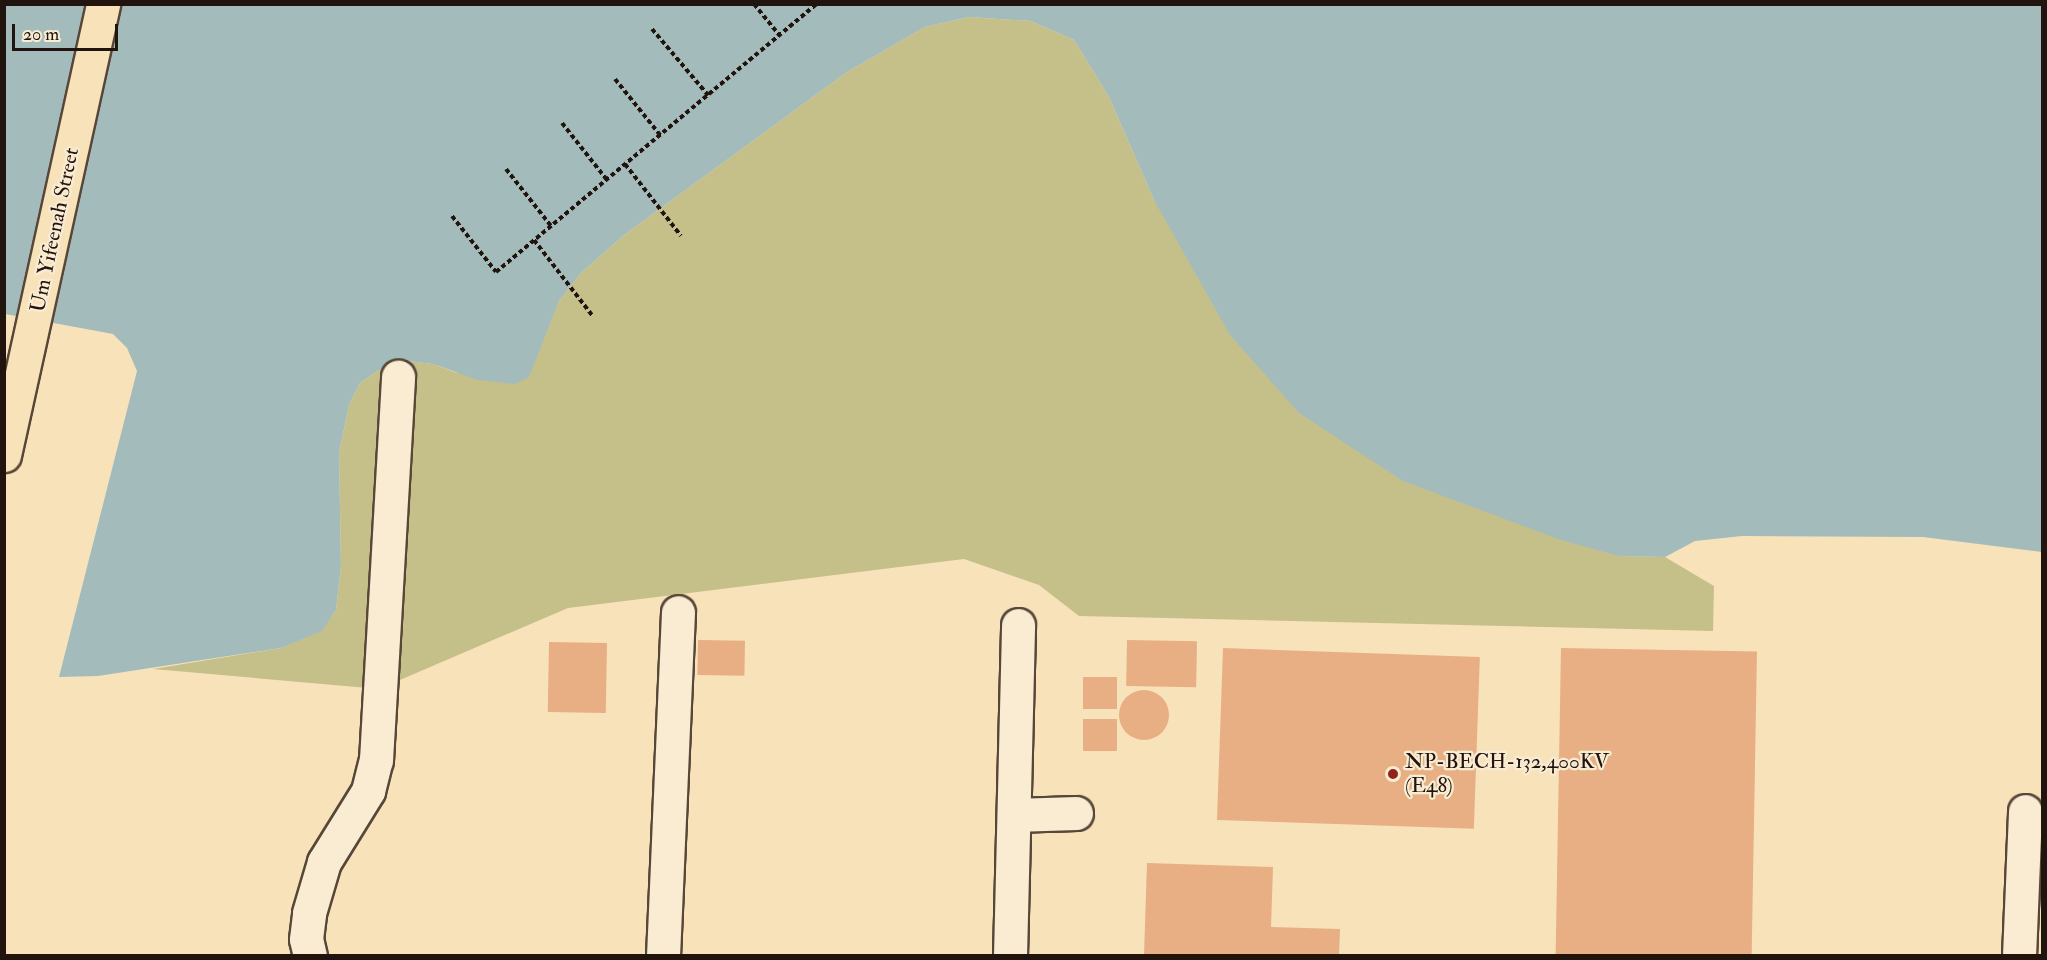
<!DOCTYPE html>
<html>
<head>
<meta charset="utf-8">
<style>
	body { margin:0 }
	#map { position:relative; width:2047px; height:960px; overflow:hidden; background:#f8e2ba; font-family:"IM FELL Double Pica",serif }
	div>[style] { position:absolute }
	.green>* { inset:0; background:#c5c08a }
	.water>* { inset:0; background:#a3bbbb }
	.building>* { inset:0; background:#e7af83; transform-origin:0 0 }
	.round { border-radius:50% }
	.path>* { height:4px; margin-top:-2px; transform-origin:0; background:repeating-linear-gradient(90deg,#21130d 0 4.5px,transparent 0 7.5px) }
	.roads { filter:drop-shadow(2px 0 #574738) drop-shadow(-2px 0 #574738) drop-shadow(0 2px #574738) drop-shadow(0 -2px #574738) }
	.minor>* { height:33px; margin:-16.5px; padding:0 16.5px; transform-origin:16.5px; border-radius:16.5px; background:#faecd2 }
	.major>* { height:33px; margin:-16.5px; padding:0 16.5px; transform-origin:16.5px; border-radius:16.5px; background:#f8e2ba }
	.dots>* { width:16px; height:16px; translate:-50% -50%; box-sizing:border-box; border:3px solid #faecd2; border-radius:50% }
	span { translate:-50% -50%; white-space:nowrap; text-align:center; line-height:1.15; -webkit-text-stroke:4.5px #faecd2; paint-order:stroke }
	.street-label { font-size:21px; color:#21130d }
	.poi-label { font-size:21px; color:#21130d }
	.left { translate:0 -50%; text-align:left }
	.frame { position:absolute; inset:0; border:6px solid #21130d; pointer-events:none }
	.scale { position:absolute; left:12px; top:24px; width:106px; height:27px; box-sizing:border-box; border:3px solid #21130d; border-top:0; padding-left:8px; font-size:18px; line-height:21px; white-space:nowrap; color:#21130d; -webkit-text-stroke:4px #faecd2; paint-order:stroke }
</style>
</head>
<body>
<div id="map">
	<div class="green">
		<i style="clip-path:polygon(969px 17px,1031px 21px,1074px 40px,1109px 97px,1154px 200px,1619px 556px,1665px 557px,1714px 586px,1713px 631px,1079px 616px,1039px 585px,964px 559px,568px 608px,379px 689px,153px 669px,281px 648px,322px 630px,336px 610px,341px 565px,339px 453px,349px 405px,360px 383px,379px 370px,408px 361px,433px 364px,457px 373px,549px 325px,559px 301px,581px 273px,624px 235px,847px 72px,925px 27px)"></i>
	</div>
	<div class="water">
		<i style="clip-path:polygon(4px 5px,2042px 5px,2042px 552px,1923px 537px,1742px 536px,1695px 541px,1665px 557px,1619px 556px,1561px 540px,1403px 481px,1299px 413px,1230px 335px,1154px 200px,1109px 97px,1074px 40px,1031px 21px,969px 17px,925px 27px,847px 72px,624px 235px,581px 273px,559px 301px,529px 377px,515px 384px,478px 380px,433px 364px,408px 361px,379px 370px,360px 383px,349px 405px,339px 453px,341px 565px,336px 610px,322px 631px,281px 648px,98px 676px,59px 677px,137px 371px,127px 348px,113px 334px,5px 314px)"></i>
	</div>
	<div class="building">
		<i style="left:698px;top:640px;width:47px;height:35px;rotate:1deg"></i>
		<i style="left:1127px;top:640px;width:70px;height:46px;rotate:1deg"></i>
		<i style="left:549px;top:642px;width:58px;height:70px;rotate:1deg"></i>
		<i style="left:1223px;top:648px;width:257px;height:172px;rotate:2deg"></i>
		<i style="left:1561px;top:648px;width:196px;height:308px;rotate:1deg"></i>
		<i style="left:1083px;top:677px;width:34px;height:32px"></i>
		<i class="round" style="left:1119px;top:690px;width:50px;height:50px"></i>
		<i style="left:1083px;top:719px;width:34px;height:32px"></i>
		<i style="clip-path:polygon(1147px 863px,1273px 867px,1271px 927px,1340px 929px,1339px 956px,1144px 956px)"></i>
	</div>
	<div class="path">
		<i style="left:754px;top:4px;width:41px;rotate:50.9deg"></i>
		<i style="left:652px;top:29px;width:87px;rotate:49.7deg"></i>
		<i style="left:615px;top:79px;width:72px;rotate:51.2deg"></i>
		<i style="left:562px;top:123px;width:73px;rotate:51.7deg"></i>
		<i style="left:625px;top:164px;width:91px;rotate:52.1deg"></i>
		<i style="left:506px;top:169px;width:73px;rotate:51.7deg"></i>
		<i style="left:452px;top:216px;width:71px;rotate:51.8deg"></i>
		<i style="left:496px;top:272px;width:418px;rotate:-39.9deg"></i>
		<i style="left:534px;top:240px;width:95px;rotate:52.3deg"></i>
	</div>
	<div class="roads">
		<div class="minor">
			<i style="left:1014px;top:815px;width:62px;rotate:-1.8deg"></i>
			<i style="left:310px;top:956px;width:17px;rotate:-103deg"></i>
			<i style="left:306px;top:939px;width:26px;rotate:-83deg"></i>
			<i style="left:309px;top:913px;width:53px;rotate:-73.6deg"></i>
			<i style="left:324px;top:862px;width:84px;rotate:-58.2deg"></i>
			<i style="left:368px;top:791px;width:32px;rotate:-76deg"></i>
			<i style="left:376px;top:760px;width:384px;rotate:-86.7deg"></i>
			<i style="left:663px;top:956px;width:344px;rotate:-87.5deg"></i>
			<i style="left:1010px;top:956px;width:331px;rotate:-88.6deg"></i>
			<i style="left:2019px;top:956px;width:145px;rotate:-87.6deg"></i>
		</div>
		<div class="major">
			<i style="left:4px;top:455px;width:462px;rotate:-77.6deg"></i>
		</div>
	</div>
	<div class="dots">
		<i style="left:1393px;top:774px;background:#8f2418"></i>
	</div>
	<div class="street-label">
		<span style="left:55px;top:230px;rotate:-78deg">Um Yifeenah Street</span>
	</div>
	<div class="poi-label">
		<span class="left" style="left:1405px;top:774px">NP-BECH-132,400KV<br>(E48)</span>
	</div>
	<div class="frame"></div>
	<div class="scale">20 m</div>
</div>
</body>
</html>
